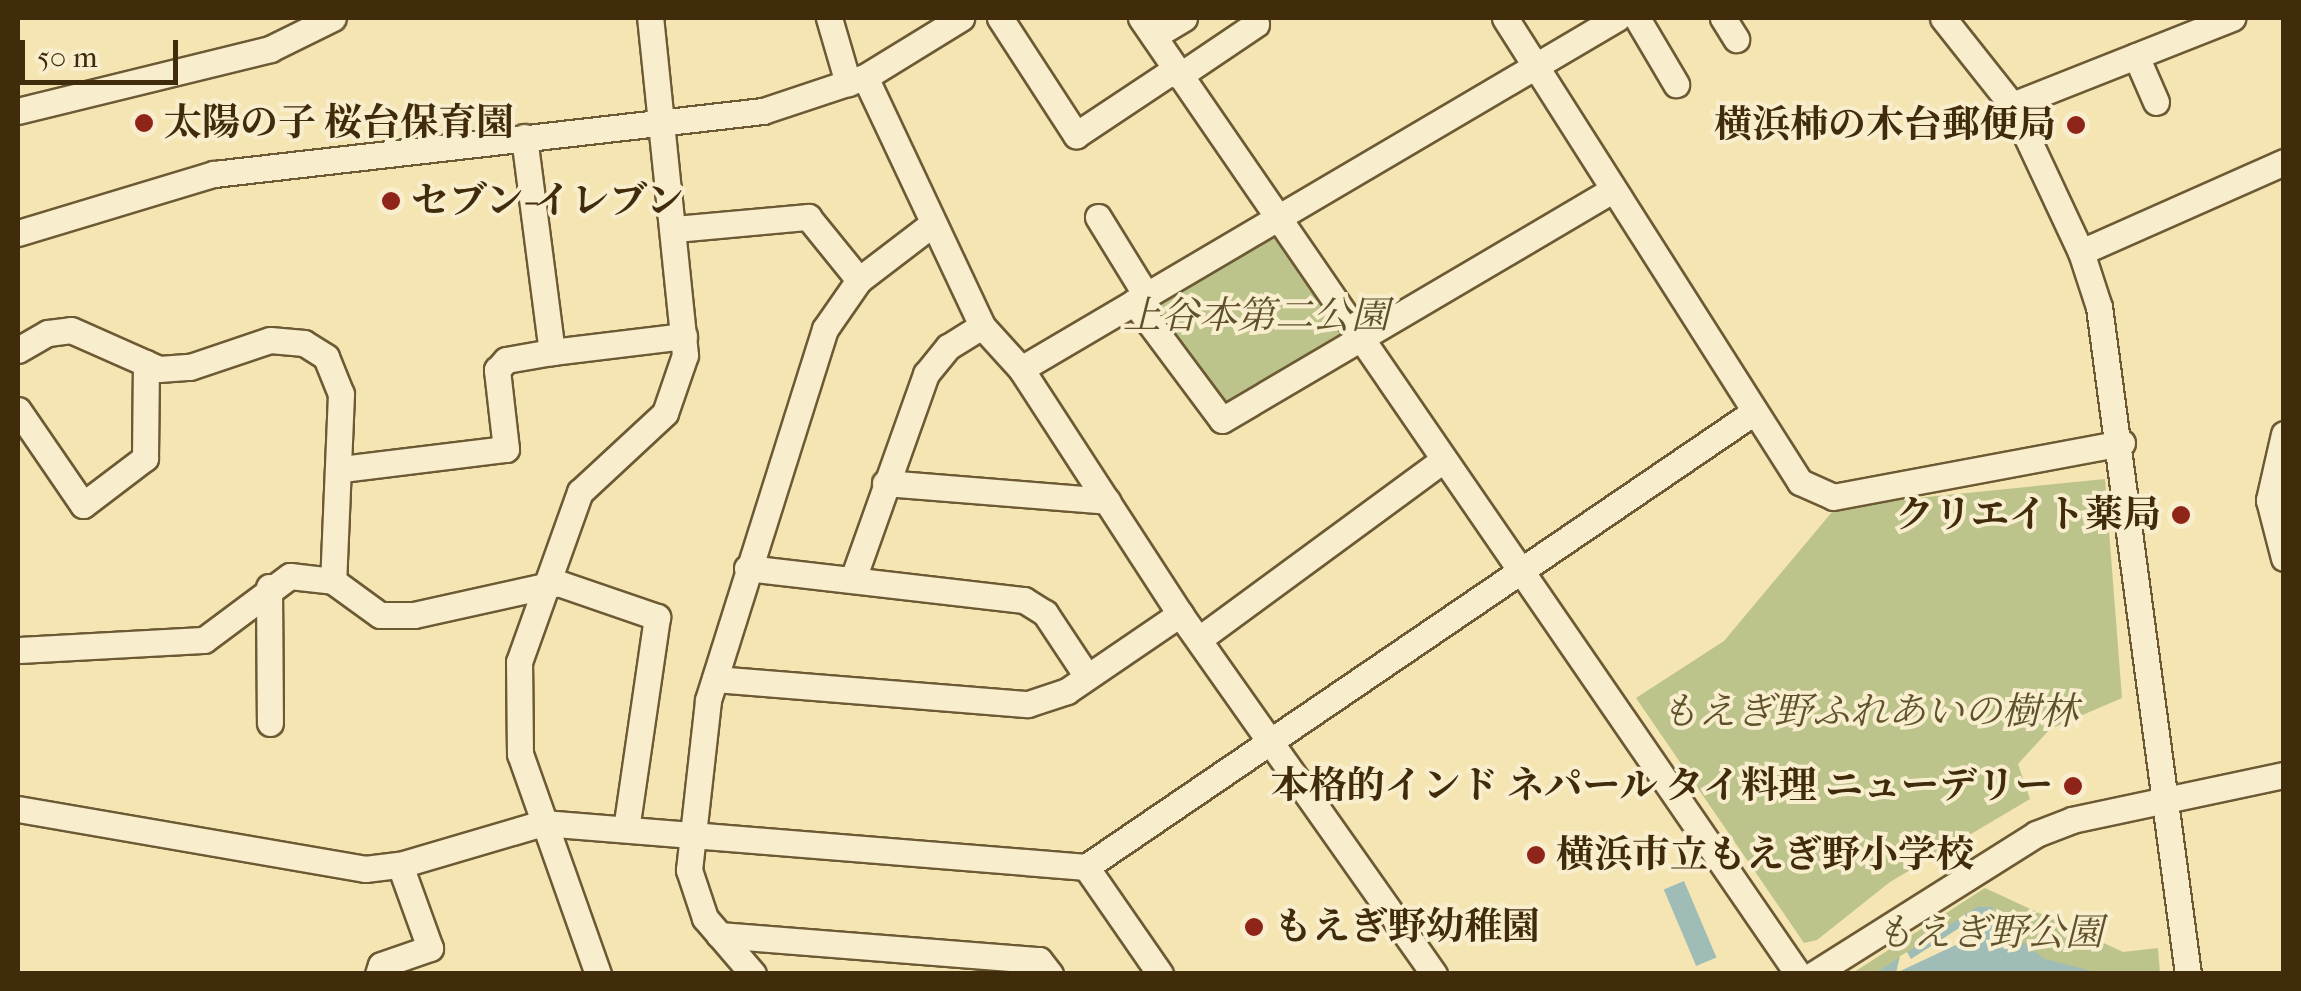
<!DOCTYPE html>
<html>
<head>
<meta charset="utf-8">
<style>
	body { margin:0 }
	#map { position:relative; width:2301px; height:991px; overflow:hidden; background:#f4e5b3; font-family:"IM FELL French Canon","Noto Serif JP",serif }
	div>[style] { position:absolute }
	.green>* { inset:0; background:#bcc48c }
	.water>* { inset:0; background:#9fbdb6; transform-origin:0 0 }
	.pier>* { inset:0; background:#f4e5b3 }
	.roads { filter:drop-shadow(2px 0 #6d5a34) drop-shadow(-2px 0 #6d5a34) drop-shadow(0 2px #6d5a34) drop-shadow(0 -2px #6d5a34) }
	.minor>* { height:25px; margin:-12.5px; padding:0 12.5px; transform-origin:12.5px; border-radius:12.5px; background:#f8eece }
	.dots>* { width:28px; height:28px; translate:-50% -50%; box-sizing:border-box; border:5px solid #f8eece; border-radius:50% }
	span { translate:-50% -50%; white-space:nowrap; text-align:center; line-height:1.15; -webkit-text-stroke:8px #f8eece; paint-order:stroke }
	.poi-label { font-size:38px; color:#402b0a; font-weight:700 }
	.left { translate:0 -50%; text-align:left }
	.right { translate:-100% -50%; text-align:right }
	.park-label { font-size:38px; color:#5f512a; font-style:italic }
	.frame { position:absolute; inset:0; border:20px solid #402b0a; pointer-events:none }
	.scale { position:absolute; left:20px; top:40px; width:158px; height:45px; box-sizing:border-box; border:5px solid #402b0a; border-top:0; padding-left:12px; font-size:30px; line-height:35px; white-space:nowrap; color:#402b0a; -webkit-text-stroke:8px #f8eece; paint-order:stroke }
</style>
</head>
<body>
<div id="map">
	<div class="green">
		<i style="clip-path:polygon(1279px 220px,1351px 340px,1229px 409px,1151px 314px,1152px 302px)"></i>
		<i style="clip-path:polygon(2105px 479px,2122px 698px,2050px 729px,2018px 764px,2030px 799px,1890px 882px,1817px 940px,1804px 943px,1636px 698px,1724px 641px,1837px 506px)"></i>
		<i style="clip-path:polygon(1985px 888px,2123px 952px,2158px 948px,2160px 973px,1851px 974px)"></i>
	</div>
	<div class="water">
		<i style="left:1684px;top:881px;width:83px;height:22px;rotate:67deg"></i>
		<i style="clip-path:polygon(1977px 907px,1993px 907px,1992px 920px,2045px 959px,2099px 973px,1874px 974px)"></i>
	</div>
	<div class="pier">
		<i style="clip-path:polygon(1967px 923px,1975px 936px,1896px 973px,1900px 956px,1907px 952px,1911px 959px)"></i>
	</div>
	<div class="roads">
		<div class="minor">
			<i style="left:829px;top:18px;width:68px;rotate:73.7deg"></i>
			<i style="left:1000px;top:18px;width:140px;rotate:57deg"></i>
			<i style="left:1076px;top:135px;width:118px;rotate:-33.6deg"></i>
			<i style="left:1141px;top:18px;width:1160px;rotate:55.5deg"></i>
			<i style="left:1505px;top:18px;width:550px;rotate:57.55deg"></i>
			<i style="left:1800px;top:482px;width:36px;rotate:24deg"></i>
			<i style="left:1833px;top:497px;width:294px;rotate:-10.6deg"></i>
			<i style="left:1637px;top:18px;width:77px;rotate:59.4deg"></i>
			<i style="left:1723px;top:18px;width:25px;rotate:58deg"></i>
			<i style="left:1943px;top:18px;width:111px;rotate:51.6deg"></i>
			<i style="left:2012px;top:105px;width:162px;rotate:64.9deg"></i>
			<i style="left:2081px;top:252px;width:58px;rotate:71.9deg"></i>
			<i style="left:2099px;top:307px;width:673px;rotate:82.4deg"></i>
			<i style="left:1154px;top:36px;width:35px;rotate:-31deg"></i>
			<i style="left:2136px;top:56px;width:50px;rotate:66.5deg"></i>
			<i style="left:1179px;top:76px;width:93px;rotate:-34deg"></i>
			<i style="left:865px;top:77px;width:275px;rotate:64.8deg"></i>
			<i style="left:982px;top:326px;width:58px;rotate:47.8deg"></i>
			<i style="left:1021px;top:369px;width:292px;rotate:57deg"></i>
			<i style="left:1180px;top:614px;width:441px;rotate:54.8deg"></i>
			<i style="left:2012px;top:105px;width:237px;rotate:-21.6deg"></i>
			<i style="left:18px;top:111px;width:260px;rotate:-13.8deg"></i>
			<i style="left:270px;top:49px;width:70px;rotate:-26.2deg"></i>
			<i style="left:524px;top:137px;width:217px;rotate:82.6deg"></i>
			<i style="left:552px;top:352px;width:133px;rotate:-6.9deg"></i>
			<i style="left:1098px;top:217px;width:92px;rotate:58.4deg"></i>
			<i style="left:675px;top:229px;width:134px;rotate:-5.2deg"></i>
			<i style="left:808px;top:217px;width:81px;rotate:51deg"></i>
			<i style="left:18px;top:233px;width:205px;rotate:-16.8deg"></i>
			<i style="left:214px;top:174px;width:553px;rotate:-6.55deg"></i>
			<i style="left:763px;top:111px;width:108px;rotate:-18.4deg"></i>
			<i style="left:865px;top:77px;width:113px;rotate:-31.6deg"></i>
			<i style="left:2081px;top:252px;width:222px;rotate:-23.9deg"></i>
			<i style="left:1134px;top:302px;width:147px;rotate:53.3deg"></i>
			<i style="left:1222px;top:420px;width:451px;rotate:-30.5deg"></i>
			<i style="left:18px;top:350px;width:34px;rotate:-30deg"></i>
			<i style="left:48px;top:333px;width:23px;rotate:-7deg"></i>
			<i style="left:71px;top:330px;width:96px;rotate:23.9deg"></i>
			<i style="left:159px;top:369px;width:31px;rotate:-4deg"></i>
			<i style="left:190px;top:367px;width:84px;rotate:-18.6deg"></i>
			<i style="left:270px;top:340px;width:34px;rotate:5deg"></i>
			<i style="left:304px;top:343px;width:26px;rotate:32deg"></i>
			<i style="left:326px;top:357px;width:40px;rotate:68deg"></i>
			<i style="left:341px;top:394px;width:187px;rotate:92.4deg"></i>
			<i style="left:1021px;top:369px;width:692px;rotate:-30.49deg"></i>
			<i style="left:18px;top:410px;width:115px;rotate:55.6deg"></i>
			<i style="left:83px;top:505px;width:78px;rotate:-37.2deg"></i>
			<i style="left:145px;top:458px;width:95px;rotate:-89.4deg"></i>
			<i style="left:2284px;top:434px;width:68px;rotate:102.8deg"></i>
			<i style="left:2269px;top:500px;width:60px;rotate:75.5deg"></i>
			<i style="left:342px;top:469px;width:165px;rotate:-7deg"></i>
			<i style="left:506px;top:449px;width:80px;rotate:-96.5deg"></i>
			<i style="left:497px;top:370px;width:13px;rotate:-48deg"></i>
			<i style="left:506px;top:360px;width:47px;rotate:-9.9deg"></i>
			<i style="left:885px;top:483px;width:223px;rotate:4.6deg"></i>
			<i style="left:747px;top:568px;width:279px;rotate:6.6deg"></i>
			<i style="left:1024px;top:600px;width:25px;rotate:32deg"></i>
			<i style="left:1045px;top:613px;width:74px;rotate:56.5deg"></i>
			<i style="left:853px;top:579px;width:218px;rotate:-70.4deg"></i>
			<i style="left:926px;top:374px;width:35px;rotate:-51deg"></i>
			<i style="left:948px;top:347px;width:40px;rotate:-32deg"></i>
			<i style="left:269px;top:587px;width:136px;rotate:89.6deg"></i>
			<i style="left:1202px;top:637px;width:299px;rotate:-36.3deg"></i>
			<i style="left:18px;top:650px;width:186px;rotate:-3.1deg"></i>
			<i style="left:204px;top:640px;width:107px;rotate:-36.7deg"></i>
			<i style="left:290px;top:576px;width:43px;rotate:6.6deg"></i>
			<i style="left:333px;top:581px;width:58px;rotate:35.9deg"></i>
			<i style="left:380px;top:615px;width:34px"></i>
			<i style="left:414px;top:615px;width:148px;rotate:-12.5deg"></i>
			<i style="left:558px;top:583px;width:105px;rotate:19deg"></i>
			<i style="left:657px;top:617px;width:214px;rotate:98.3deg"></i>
			<i style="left:715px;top:679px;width:314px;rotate:4.6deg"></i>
			<i style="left:1028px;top:704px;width:41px;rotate:-18.4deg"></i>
			<i style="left:1067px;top:691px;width:137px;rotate:-34.3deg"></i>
			<i style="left:18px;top:809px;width:352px;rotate:9.8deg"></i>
			<i style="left:365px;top:869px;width:35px;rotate:-7deg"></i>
			<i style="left:400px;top:865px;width:149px;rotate:-16.4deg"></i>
			<i style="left:543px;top:823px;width:545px;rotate:4.63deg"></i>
			<i style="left:1086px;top:867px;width:805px;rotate:-34.26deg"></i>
			<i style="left:1086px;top:867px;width:130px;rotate:55.3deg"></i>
			<i style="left:719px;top:935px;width:321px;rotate:4.5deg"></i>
			<i style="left:1039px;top:960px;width:18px;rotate:52deg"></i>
			<i style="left:378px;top:974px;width:9px;rotate:-72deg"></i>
			<i style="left:381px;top:965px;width:52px;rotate:-19.1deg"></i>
			<i style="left:430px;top:948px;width:88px;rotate:-109.9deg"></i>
			<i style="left:598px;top:974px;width:233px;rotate:-109.5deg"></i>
			<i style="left:520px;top:754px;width:92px;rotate:-90.6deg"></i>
			<i style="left:519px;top:662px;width:181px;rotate:-70.3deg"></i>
			<i style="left:580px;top:492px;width:116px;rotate:-42.9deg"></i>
			<i style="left:665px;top:413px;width:61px;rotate:-71deg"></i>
			<i style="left:685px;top:355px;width:339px;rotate:-95.9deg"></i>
			<i style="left:753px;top:974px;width:74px;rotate:-130.6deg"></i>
			<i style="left:705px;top:918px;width:51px;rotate:-108.4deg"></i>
			<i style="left:689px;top:870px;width:171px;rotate:-83.6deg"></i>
			<i style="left:708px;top:700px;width:389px;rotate:-72.5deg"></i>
			<i style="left:825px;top:329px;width:60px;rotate:-55.2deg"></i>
			<i style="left:859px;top:280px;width:91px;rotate:-37.4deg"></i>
			<i style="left:1814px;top:974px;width:262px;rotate:-32.2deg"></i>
			<i style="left:2036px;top:834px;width:39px;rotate:-21deg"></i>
			<i style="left:2072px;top:820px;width:217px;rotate:-12deg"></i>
		</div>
	</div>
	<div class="dots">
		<i style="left:144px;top:123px;background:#8f2418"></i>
		<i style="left:2076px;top:125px;background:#8f2418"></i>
		<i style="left:391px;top:201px;background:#8f2418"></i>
		<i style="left:2181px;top:515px;background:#8f2418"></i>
		<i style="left:2073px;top:786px;background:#8f2418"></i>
		<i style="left:1536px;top:855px;background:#8f2418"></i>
		<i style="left:1254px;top:927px;background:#8f2418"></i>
	</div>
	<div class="poi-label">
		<span class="left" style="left:164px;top:123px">太陽の子 桜台保育園</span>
		<span class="right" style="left:2056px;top:125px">横浜柿の木台郵便局</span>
		<span class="left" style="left:411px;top:201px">セブン-イレブン</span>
		<span class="right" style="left:2161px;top:515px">クリエイト薬局</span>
		<span class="right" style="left:2053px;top:786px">本格的インド ネパール タイ料理 ニューデリー</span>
		<span class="left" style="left:1556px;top:855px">横浜市立もえぎ野小学校</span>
		<span class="left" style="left:1274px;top:927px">もえぎ野幼稚園</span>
	</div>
	<div class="park-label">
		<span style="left:1256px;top:316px">上谷本第二公園</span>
		<span style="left:1869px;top:712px">もえぎ野ふれあいの樹林</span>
		<span style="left:1989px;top:933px">もえぎ野公園</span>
	</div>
	<div class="frame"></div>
	<div class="scale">50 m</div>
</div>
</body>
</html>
